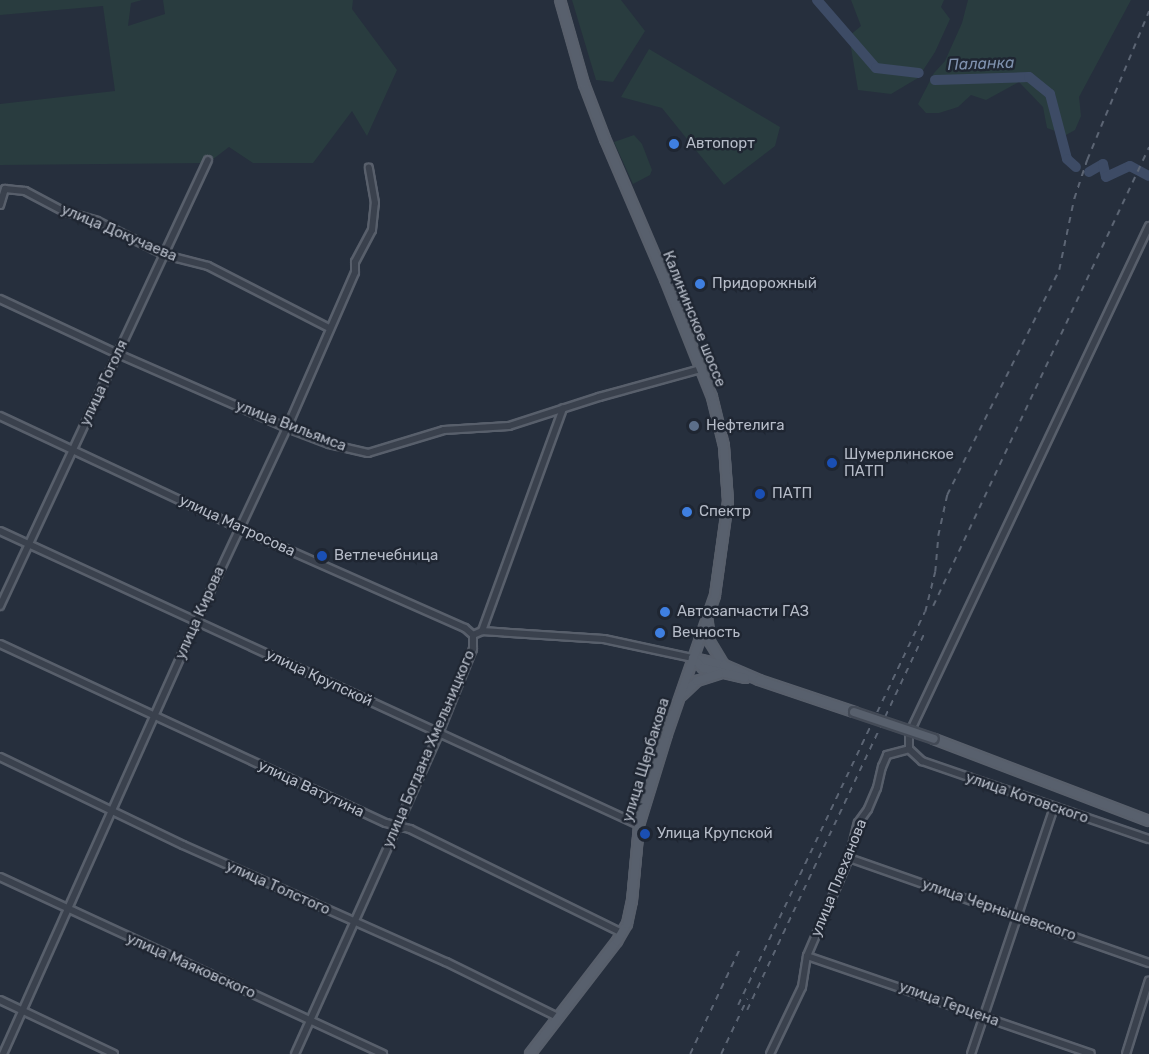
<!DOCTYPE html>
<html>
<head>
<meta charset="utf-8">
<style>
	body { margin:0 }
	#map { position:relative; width:1149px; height:1054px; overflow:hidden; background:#262f3d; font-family:Rubik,sans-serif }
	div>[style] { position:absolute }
	.green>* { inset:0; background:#293c3f }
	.river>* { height:10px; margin:-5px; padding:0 5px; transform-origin:5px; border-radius:5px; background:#3d4b65 }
	.roads { filter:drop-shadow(2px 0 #585f6b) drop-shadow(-2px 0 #585f6b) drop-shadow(0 2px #585f6b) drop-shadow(0 -2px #585f6b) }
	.minor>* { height:6px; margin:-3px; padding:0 3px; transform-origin:3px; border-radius:3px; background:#3a414d }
	.major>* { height:8px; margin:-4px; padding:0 4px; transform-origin:4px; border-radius:4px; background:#58606d }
	.rail>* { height:1.5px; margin-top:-0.75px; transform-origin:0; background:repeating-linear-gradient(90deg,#5c6574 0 6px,transparent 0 12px) }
	.bridges { filter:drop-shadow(2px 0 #434a56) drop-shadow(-2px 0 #434a56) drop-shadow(0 2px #434a56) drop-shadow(0 -2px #434a56) }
	.major-bridge>* { height:8px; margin:-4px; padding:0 4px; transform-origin:4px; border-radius:4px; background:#58606d }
	.dots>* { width:16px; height:16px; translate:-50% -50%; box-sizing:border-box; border:3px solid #1f2632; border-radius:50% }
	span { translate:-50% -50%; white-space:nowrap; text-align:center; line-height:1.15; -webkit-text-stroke:5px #1f2632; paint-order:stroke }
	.poi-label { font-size:15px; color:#b6bcc8 }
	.left { translate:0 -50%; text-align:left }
	.street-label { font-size:15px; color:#b6bcc8 }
	.water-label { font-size:16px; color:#7f91ae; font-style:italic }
</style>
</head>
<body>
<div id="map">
	<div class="green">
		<i style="clip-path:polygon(0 0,142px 0,131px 3px,128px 26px,165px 14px,163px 0,353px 0,352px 9px,397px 70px,367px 136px,352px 111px,313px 163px,253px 163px,229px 147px,208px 163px,0 165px,0 104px,115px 91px,103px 6px,0 15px)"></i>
		<i style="clip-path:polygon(572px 0,621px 0,645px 31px,613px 82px,596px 80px)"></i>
		<i style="clip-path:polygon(851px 0,944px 0,941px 7px,950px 19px,935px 52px,918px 78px,891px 94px,858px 90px,849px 36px,861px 26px)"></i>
		<i style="clip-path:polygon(968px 0,1131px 0,1079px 97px,1081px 116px,1075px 130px,1066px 135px,1047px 128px,1043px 107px,1019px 82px,986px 100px,971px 95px,958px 107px,939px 113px,926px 113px,918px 104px,934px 73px,945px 61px,962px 23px)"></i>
		<i style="clip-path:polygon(649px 49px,780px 127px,775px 146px,724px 185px,662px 108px,621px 97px)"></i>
		<i style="clip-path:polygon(634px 135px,642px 144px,652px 170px,650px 175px,633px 184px,614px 142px)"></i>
	</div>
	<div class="river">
		<i style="left:817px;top:0;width:90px;rotate:49.1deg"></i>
		<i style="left:876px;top:68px;width:43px;rotate:6.6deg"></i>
		<i style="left:935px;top:80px;width:94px;rotate:-1.8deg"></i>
		<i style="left:1029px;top:77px;width:27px;rotate:39deg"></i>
		<i style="left:1050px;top:94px;width:67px;rotate:75.3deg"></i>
		<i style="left:1067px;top:159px;width:12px;rotate:42deg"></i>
		<i style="left:1089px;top:172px;width:16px;rotate:-30deg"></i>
		<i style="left:1103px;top:164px;width:13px;rotate:77deg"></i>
		<i style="left:1106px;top:177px;width:26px;rotate:-25deg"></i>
		<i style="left:1130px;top:166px;width:21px;rotate:28deg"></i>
	</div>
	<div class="roads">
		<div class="minor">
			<i style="left:0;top:205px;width:17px;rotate:-73deg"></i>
			<i style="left:5px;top:189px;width:20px;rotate:6deg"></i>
			<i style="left:25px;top:191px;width:43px;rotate:27.8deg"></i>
			<i style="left:63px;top:211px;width:35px;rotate:16deg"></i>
			<i style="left:97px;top:221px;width:76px;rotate:26.6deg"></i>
			<i style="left:165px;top:255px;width:44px;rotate:14.3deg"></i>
			<i style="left:208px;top:266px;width:136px;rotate:27.1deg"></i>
			<i style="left:0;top:299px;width:130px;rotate:25deg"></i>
			<i style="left:118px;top:354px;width:184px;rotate:23.6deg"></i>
			<i style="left:287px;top:428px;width:45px;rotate:20.9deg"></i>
			<i style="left:329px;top:444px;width:40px;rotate:13deg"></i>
			<i style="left:368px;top:453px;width:79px;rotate:-16.8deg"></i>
			<i style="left:444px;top:430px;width:65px;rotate:-3.5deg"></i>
			<i style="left:509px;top:426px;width:95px;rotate:-17.9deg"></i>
			<i style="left:599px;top:397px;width:106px;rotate:-15.4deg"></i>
			<i style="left:0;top:416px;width:264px;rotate:25.1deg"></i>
			<i style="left:239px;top:528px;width:247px;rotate:23.9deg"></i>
			<i style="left:465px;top:628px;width:11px;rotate:41deg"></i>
			<i style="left:0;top:531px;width:703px;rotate:24.71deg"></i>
			<i style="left:0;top:606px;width:492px;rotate:-65deg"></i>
			<i style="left:482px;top:631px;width:122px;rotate:3.8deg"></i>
			<i style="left:604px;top:639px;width:91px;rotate:12.1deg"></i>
			<i style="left:473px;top:635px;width:10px;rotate:-24deg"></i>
			<i style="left:482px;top:631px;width:237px;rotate:-70deg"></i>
			<i style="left:0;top:644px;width:425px;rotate:24.9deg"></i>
			<i style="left:386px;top:823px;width:25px;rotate:14deg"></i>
			<i style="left:410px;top:829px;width:236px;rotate:26.1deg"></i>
			<i style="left:909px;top:749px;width:15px;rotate:-90deg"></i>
			<i style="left:909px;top:734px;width:562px;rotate:-64.71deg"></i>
			<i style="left:909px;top:749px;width:18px;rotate:43deg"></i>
			<i style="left:922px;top:761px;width:240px;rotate:19deg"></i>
			<i style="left:0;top:757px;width:203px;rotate:25.7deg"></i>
			<i style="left:183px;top:845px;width:288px;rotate:24deg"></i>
			<i style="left:446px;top:962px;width:125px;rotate:26.2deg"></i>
			<i style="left:849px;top:858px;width:318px;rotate:19.3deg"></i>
			<i style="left:0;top:877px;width:422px;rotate:24.8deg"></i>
			<i style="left:807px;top:956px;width:300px;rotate:19deg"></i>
			<i style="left:0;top:1000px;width:126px;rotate:25.3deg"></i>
			<i style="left:3px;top:1054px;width:473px;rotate:-65.9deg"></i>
			<i style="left:196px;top:622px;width:214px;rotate:-64.9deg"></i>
			<i style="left:287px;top:428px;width:170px;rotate:-66.4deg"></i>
			<i style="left:355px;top:272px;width:10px;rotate:-90deg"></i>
			<i style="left:355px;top:262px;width:36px;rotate:-62deg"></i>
			<i style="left:372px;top:230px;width:27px;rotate:-84deg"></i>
			<i style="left:375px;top:203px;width:36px;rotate:-100deg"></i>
			<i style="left:295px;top:1054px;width:352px;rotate:-65.8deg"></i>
			<i style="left:439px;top:733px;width:91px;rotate:-68deg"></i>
			<i style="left:473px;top:649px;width:14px;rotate:-90deg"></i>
			<i style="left:770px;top:1054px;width:74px;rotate:-64.5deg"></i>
			<i style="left:802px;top:987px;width:31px;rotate:-81deg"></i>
			<i style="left:807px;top:956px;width:107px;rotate:-66.8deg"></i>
			<i style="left:849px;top:858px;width:36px;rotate:-76deg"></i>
			<i style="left:858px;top:823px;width:17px;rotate:-54deg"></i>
			<i style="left:868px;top:809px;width:23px;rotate:-67deg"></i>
			<i style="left:877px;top:788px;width:22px;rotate:-77deg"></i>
			<i style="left:882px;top:767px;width:13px;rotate:-67deg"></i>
			<i style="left:887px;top:755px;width:23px;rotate:-15deg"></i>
			<i style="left:971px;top:1054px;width:261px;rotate:-71.4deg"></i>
			<i style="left:1126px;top:1054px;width:77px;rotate:-72.7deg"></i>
		</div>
		<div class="major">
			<i style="left:708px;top:623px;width:19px;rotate:84deg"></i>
			<i style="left:710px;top:642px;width:26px;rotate:59deg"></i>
			<i style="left:693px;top:658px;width:32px;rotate:13deg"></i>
			<i style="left:724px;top:665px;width:38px;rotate:23deg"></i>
			<i style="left:759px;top:680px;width:100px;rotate:18.6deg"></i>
			<i style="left:693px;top:658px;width:14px;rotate:45deg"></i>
			<i style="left:703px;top:668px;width:43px;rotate:13.4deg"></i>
			<i style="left:682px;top:695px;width:21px;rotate:-43deg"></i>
			<i style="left:697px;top:681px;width:23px;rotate:-18deg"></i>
			<i style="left:934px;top:739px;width:230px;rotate:20.9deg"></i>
			<i style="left:530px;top:1054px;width:143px;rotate:-52.4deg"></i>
			<i style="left:617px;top:941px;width:20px;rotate:-60deg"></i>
			<i style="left:627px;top:924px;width:24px;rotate:-78deg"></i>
			<i style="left:632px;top:901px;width:76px;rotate:-84.7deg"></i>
			<i style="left:639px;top:825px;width:95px;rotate:-72.9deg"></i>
			<i style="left:667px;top:734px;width:147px;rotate:-70.9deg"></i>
			<i style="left:715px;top:595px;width:95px;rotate:-82.1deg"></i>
			<i style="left:728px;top:501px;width:55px;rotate:-94.2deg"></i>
			<i style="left:724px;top:446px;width:50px;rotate:-103.8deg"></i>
			<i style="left:712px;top:397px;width:127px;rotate:-111.7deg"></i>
			<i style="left:665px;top:279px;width:152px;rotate:-113.2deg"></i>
			<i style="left:605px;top:139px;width:59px;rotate:-110.9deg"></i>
			<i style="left:584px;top:84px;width:87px;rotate:-105.9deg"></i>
		</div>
	</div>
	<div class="rail">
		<i style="left:933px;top:606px;width:507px;rotate:-64.8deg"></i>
		<i style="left:738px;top:1005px;width:435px;rotate:-64.6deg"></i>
		<i style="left:925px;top:612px;width:41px;rotate:-76deg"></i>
		<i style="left:935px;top:572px;width:36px;rotate:-85deg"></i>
		<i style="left:938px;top:536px;width:42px;rotate:-77.6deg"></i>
		<i style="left:947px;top:495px;width:251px;rotate:-63.5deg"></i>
		<i style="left:1059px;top:270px;width:73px;rotate:-78.1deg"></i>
		<i style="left:1074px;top:199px;width:41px;rotate:-71.6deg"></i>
		<i style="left:1087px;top:160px;width:161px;rotate:-67.4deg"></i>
		<i style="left:747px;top:1010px;width:418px;rotate:-64.8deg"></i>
		<i style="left:690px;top:1054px;width:119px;rotate:-64.7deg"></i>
		<i style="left:721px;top:1054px;width:61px;rotate:-64.7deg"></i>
	</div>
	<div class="bridges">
		<div class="major-bridge">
			<i style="left:854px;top:712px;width:84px;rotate:18.6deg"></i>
		</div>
	</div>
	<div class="dots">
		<i style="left:674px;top:144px;background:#3f7fe0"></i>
		<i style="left:700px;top:284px;background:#3f7fe0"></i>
		<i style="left:694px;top:426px;background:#5c6f8a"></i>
		<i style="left:832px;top:463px;background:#1a4fb4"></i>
		<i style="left:760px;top:494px;background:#1a4fb4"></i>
		<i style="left:687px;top:512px;background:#3f7fe0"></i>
		<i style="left:322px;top:556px;background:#1a4fb4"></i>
		<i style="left:665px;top:612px;background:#3f7fe0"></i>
		<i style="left:660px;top:633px;background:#3f7fe0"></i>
		<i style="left:645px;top:834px;background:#1a4fb4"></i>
	</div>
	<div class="poi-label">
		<span class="left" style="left:686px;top:144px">Автопорт</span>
		<span class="left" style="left:712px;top:284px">Придорожный</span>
		<span class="left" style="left:706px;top:426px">Нефтелига</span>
		<span class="left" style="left:844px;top:463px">Шумерлинское<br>ПАТП</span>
		<span class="left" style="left:772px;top:494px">ПАТП</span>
		<span class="left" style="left:699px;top:512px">Спектр</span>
		<span class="left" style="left:334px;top:556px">Ветлечебница</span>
		<span class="left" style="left:677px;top:612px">Автозапчасти ГАЗ</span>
		<span class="left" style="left:672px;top:633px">Вечность</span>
		<span class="left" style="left:657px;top:834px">Улица Крупской</span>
	</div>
	<div class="street-label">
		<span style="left:119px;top:233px;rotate:23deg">улица Докучаева</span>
		<span style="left:694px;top:319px;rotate:68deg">Калининское шоссе</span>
		<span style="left:104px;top:383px;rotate:-65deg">улица Гоголя</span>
		<span style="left:291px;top:426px;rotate:21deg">улица Вильямса</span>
		<span style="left:237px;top:526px;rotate:25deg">улица Матросова</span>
		<span style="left:200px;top:613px;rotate:-66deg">улица Кирова</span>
		<span style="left:319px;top:678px;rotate:25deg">улица Крупской</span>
		<span style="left:429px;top:749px;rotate:-67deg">улица Богдана Хмельницкого</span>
		<span style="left:646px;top:760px;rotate:-73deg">улица Щербакова</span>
		<span style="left:311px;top:789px;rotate:25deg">улица Ватутина</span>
		<span style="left:1027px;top:798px;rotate:19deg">улица Котовского</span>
		<span style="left:839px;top:878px;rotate:-68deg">улица Плеханова</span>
		<span style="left:278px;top:888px;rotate:24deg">улица Толстого</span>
		<span style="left:999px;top:910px;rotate:19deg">улица Чернышевского</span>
		<span style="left:191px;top:966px;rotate:24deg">улица Маяковского</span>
		<span style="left:949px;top:1004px;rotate:20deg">улица Герцена</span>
	</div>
	<div class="water-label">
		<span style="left:981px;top:64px;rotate:-2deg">Паланка</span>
	</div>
</div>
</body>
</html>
